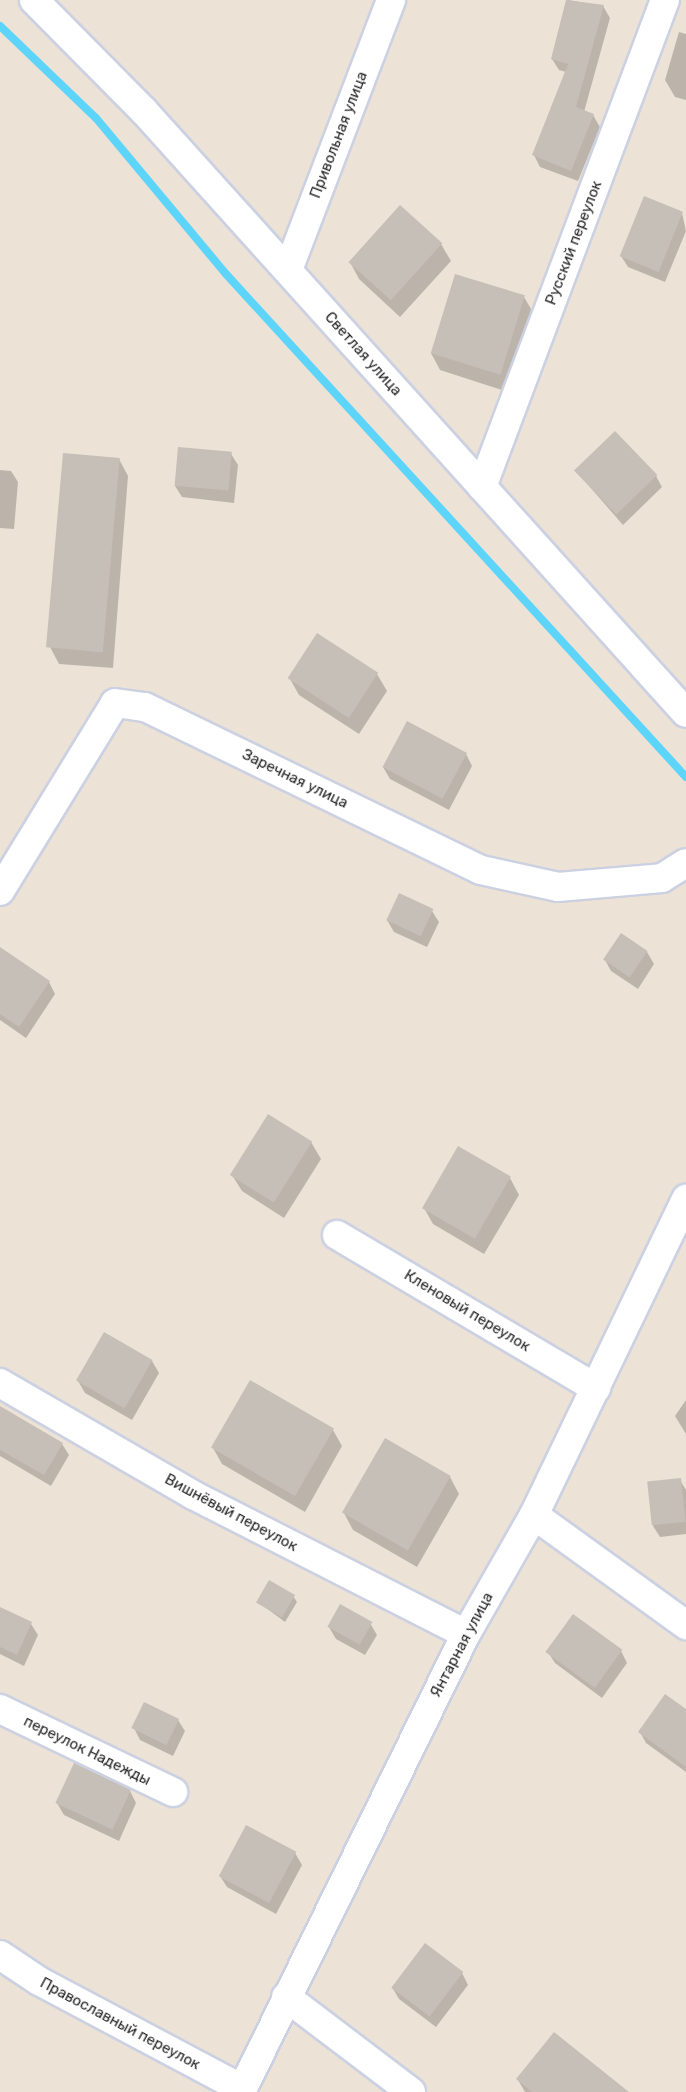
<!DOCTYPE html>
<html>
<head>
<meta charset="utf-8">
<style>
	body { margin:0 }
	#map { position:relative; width:686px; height:2092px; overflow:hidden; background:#ece2d6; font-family:Rubik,sans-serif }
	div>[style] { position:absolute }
	.shadow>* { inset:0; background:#0003 }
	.stream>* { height:8px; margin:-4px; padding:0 4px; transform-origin:4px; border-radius:4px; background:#5dd4fa }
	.building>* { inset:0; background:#c6bfb7; transform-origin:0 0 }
	.roads { filter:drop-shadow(2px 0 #ccd1e2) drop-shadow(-2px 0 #ccd1e2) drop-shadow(0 2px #ccd1e2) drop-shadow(0 -2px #ccd1e2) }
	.minor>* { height:28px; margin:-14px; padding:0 14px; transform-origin:14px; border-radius:14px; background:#fff }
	span { translate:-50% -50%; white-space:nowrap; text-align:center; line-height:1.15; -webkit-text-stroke:4.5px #fff; paint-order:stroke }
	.street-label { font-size:15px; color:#272727 }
</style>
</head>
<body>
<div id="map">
	<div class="shadow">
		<i style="clip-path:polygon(568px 0,603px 6px,610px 18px,584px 112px,593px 115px,600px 127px,578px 181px,540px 167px,534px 155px,566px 72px,559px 70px,552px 59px)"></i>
		<i style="clip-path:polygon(679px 32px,686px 34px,686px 100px,675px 97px,665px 80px)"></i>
		<i style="clip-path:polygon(401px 207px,441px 244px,451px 261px,400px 317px,359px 279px,350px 262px)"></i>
		<i style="clip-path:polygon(682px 213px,686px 231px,665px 282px,628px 267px,621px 256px)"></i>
		<i style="clip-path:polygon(524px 297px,534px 314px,508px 392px,440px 370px,431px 353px)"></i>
		<i style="clip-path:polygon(231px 454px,238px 465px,234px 503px,182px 497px,175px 486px)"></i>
		<i style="clip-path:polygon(119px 459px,128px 476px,113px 668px,59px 664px,50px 647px)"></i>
		<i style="clip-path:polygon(0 470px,11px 471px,18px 482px,14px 529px,0 528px)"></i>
		<i style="clip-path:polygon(576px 471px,656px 476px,662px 487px,623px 525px)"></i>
		<i style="clip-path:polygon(377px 674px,387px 691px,359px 734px,299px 695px,290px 679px)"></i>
		<i style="clip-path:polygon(466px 754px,472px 766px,449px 810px,390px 779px,383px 767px)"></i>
		<i style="clip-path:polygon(432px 911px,439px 922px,427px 947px,394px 932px,387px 920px)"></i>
		<i style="clip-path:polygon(621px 935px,647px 952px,654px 964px,638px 989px,611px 971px,605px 960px)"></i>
		<i style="clip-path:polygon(0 954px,49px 982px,55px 994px,26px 1038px,0 1020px)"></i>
		<i style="clip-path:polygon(311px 1142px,321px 1159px,284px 1218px,242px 1191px,232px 1175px)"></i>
		<i style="clip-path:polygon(510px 1178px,519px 1195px,484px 1254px,433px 1224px,424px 1208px)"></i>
		<i style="clip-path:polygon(105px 1334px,152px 1361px,159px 1373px,132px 1420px,85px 1393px,78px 1381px)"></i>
		<i style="clip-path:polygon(686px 1400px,686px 1434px,675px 1416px)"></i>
		<i style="clip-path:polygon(0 1408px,62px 1444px,69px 1455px,51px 1486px,0 1456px)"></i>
		<i style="clip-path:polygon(333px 1430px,342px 1446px,305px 1512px,222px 1464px,213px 1448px)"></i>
		<i style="clip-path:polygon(450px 1477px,459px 1494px,417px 1567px,353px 1530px,344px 1513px)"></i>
		<i style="clip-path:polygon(680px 1480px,686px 1490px,686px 1534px,660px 1537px,653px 1526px)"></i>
		<i style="clip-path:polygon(293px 1596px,297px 1602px,285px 1622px,258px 1602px)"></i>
		<i style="clip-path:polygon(0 1609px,31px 1624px,38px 1635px,24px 1666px,0 1654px)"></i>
		<i style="clip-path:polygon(370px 1623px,377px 1635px,365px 1655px,336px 1639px,329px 1627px)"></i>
		<i style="clip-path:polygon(621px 1651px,627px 1663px,602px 1698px,555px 1663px,548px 1652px)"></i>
		<i style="clip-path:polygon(686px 1711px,686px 1772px,646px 1743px,640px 1732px)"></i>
		<i style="clip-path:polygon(178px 1720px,185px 1731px,173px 1756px,140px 1740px,134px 1728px)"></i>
		<i style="clip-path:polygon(130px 1791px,136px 1803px,119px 1841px,64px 1815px,57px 1803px)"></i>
		<i style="clip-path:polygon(295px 1853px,302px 1865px,276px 1914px,227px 1887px,220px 1876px)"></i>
		<i style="clip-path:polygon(462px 1973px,468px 1985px,436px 2027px,399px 1999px,392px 1987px)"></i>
		<i style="clip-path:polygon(518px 2080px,626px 2092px,525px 2092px)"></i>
	</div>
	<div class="stream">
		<i style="left:0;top:26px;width:133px;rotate:43.8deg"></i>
		<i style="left:96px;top:118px;width:203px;rotate:50.2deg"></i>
		<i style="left:226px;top:274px;width:682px;rotate:47.56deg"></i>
	</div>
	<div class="building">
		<i style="clip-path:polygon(566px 0,604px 5px,576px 107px,594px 114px,571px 171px,532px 155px,568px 64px,551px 59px)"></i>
		<i style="left:644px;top:196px;width:42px;height:65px;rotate:22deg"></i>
		<i style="left:400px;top:205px;width:57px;height:77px;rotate:42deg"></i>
		<i style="left:455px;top:274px;width:73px;height:83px;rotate:17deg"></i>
		<i style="left:615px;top:431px;width:61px;height:57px;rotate:46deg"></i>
		<i style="left:178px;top:447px;width:54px;height:39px;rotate:5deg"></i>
		<i style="left:63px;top:453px;width:57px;height:195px;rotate:5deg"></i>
		<i style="left:317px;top:633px;width:73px;height:54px;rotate:33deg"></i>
		<i style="left:407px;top:721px;width:68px;height:52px;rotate:28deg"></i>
		<i style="left:399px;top:893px;width:38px;height:30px;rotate:25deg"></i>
		<i style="left:621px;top:933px;width:32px;height:32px;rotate:34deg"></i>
		<i style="clip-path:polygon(0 947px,50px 981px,19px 1027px,0 1014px)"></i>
		<i style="left:268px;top:1114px;width:52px;height:72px;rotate:32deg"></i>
		<i style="left:458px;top:1146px;width:61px;height:72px;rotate:30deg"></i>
		<i style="left:104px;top:1332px;width:56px;height:56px;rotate:30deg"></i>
		<i style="left:250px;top:1380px;width:97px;height:78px;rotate:30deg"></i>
		<i style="clip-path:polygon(0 1406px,63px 1443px,44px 1475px,0 1450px)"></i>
		<i style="left:385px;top:1438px;width:76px;height:86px;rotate:30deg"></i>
		<i style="left:681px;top:1478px;width:44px;height:34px;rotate:84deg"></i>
		<i style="left:269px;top:1580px;width:30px;height:26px;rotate:30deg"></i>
		<i style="left:340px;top:1604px;width:37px;height:26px;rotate:29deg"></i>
		<i style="clip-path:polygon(0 1607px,32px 1622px,17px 1655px,0 1647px)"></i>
		<i style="left:573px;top:1614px;width:61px;height:47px;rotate:36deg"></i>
		<i style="clip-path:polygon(665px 1694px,686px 1709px,686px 1767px,638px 1732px)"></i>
		<i style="left:144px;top:1702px;width:39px;height:29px;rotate:26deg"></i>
		<i style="left:74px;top:1763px;width:63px;height:44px;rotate:25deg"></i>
		<i style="left:246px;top:1825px;width:57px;height:58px;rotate:28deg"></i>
		<i style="left:425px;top:1943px;width:48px;height:56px;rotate:37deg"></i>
		<i style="clip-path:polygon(554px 2032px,629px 2092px,532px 2092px,516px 2079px)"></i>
	</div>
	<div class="roads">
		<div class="minor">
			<i style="left:34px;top:0;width:155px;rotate:45.3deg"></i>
			<i style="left:143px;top:110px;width:811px;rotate:48deg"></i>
			<i style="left:288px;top:270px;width:289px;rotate:-69.1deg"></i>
			<i style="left:482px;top:487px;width:520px;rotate:-69.41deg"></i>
			<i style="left:0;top:891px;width:220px;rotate:-58.5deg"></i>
			<i style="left:115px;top:703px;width:30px;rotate:8deg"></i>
			<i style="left:145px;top:707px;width:373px;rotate:25.9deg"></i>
			<i style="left:481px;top:870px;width:79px;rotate:12.4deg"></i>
			<i style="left:558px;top:887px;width:104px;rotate:-4.9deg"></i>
			<i style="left:662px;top:878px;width:28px;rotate:-32deg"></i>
			<i style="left:337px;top:1235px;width:301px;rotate:30.6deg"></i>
			<i style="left:0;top:1383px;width:223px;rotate:30.1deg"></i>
			<i style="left:193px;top:1495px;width:306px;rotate:27deg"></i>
			<i style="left:534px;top:1515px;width:188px;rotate:35.9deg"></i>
			<i style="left:0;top:1709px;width:192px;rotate:25.6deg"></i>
			<i style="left:0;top:1955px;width:47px;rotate:33.7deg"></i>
			<i style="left:39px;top:1981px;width:230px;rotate:28deg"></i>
			<i style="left:286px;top:1997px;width:157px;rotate:37.2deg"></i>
			<i style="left:241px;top:2092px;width:510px;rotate:-63.84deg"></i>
			<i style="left:466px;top:1634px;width:137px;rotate:-60.3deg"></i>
			<i style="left:534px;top:1515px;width:351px;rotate:-64.3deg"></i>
		</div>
	</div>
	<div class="street-label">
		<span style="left:339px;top:135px;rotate:-69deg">Привольная улица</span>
		<span style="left:574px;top:243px;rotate:-69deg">Русский переулок</span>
		<span style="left:363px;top:354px;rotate:48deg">Светлая улица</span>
		<span style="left:295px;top:779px;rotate:26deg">Заречная улица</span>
		<span style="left:467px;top:1311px;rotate:31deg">Кленовый переулок</span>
		<span style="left:231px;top:1513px;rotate:28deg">Вишнёвый переулок</span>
		<span style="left:462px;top:1645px;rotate:-62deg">Янтарная улица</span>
		<span style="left:87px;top:1751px;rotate:26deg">переулок Надежды</span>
		<span style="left:120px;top:2024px;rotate:28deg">Православный переулок</span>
	</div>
</div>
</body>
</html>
